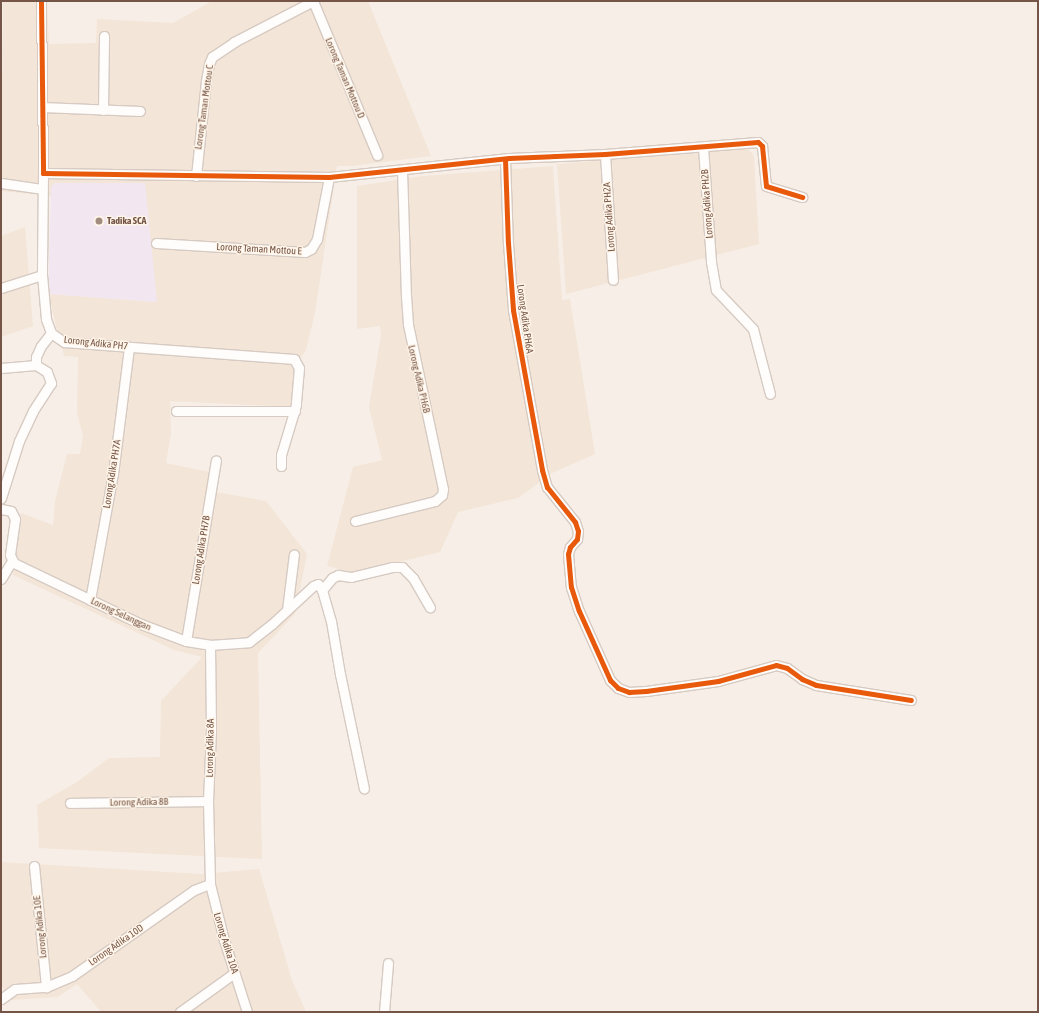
<!DOCTYPE html>
<html>
<head>
<meta charset="utf-8">
<style>
	body { margin:0 }
	#map { position:relative; width:1039px; height:1013px; overflow:hidden; background:#f7efe7; font-family:"Asap Condensed",sans-serif }
	div>[style] { position:absolute }
	.residential>* { inset:0; background:#f3e5d7 }
	.education>* { inset:0; background:#f2e6f1 }
	.roads { filter:drop-shadow(1px 0 #d6cac2) drop-shadow(-1px 0 #d6cac2) drop-shadow(0 1px #d6cac2) drop-shadow(0 -1px #d6cac2) }
	.minor>* { height:9px; margin:-4.5px; padding:0 4.5px; transform-origin:4.5px; border-radius:4.5px; background:#fefdfb }
	.cycleway>* { height:5px; margin:-2.5px; padding:0 2.5px; transform-origin:2.5px; border-radius:2.5px; background:#e8590c }
	.dots>* { width:11px; height:11px; translate:-50% -50%; box-sizing:border-box; border:2px solid #fff5e8; border-radius:50% }
	span { translate:-50% -50%; white-space:nowrap; text-align:center; line-height:1.15; -webkit-text-stroke:3px #fff5e8; paint-order:stroke }
	.street-label { font-size:10px; color:#755547 }
	.poi-label { font-size:10px; color:#755547; font-weight:700 }
	.left { translate:0 -50%; text-align:left }
	.frame { position:absolute; inset:0; border:2px solid #755547; pointer-events:none }
</style>
</head>
<body>
<div id="map">
	<div class="residential">
		<i style="clip-path:polygon(3px 1px,47px 1px,49px 44px,96px 43px,97px 19px,173px 23px,212px 1px,368px 1px,431px 156px,352px 166px,337px 166px,315px 313px,306px 350px,296px 365px,293px 407px,170px 401px,171px 433px,166px 463px,219px 474px,216px 492px,266px 501px,307px 554px,295px 614px,258px 653px,262px 859px,39px 848px,37px 805px,77px 782px,109px 758px,160px 757px,161px 701px,202px 657px,174px 650px,13px 575px,21px 513px,53px 525px,55px 501px,67px 454px,80px 454px,83px 436px,77px 413px,78px 357px,64px 356px,48px 294px,156px 302px,51px 188px,51px 196px,1px 191px)"></i>
		<i style="clip-path:polygon(748px 149px,754px 156px,759px 244px,566px 294px,557px 164px)"></i>
		<i style="clip-path:polygon(553px 166px,562px 300px,570px 299px,595px 454px,552px 473px,518px 498px,458px 512px,440px 552px,353px 573px,327px 566px,353px 467px,382px 460px,369px 407px,381px 335px,380px 326px,357px 329px,357px 186px,423px 176px)"></i>
		<i style="clip-path:polygon(25px 227px,33px 326px,1px 337px,1px 236px)"></i>
		<i style="clip-path:polygon(1px 862px,201px 874px,259px 869px,292px 980px,306px 1012px,101px 1012px,77px 984px,58px 997px,11px 1000px,1px 985px)"></i>
	</div>
	<div class="education">
		<i style="clip-path:polygon(55px 183px,145px 183px,157px 302px,48px 294px,51px 187px)"></i>
	</div>
	<div class="roads">
		<div class="minor">
			<i style="left:41px;top:1px;width:172px;rotate:89.3deg"></i>
			<i style="left:43px;top:173px;width:286px;rotate:0.8deg"></i>
			<i style="left:329px;top:177px;width:181px;rotate:-6deg"></i>
			<i style="left:509px;top:158px;width:96px;rotate:-2.4deg"></i>
			<i style="left:605px;top:154px;width:153px;rotate:-4.5deg"></i>
			<i style="left:758px;top:142px;width:6px;rotate:45deg"></i>
			<i style="left:762px;top:146px;width:40px;rotate:84.3deg"></i>
			<i style="left:766px;top:186px;width:38px;rotate:17deg"></i>
			<i style="left:313px;top:1px;width:167px;rotate:67.4deg"></i>
			<i style="left:42px;top:107px;width:98px;rotate:2.3deg"></i>
			<i style="left:103px;top:110px;width:74px;rotate:-89.2deg"></i>
			<i style="left:703px;top:147px;width:115px;rotate:86deg"></i>
			<i style="left:711px;top:262px;width:28px;rotate:80deg"></i>
			<i style="left:716px;top:290px;width:54px;rotate:46.5deg"></i>
			<i style="left:753px;top:329px;width:67px;rotate:75.3deg"></i>
			<i style="left:605px;top:154px;width:126px;rotate:86.4deg"></i>
			<i style="left:505px;top:159px;width:84px;rotate:88deg"></i>
			<i style="left:508px;top:243px;width:67px;rotate:85.7deg"></i>
			<i style="left:513px;top:310px;width:163px;rotate:79.7deg"></i>
			<i style="left:542px;top:470px;width:18px;rotate:74deg"></i>
			<i style="left:547px;top:487px;width:45px;rotate:51.3deg"></i>
			<i style="left:575px;top:522px;width:9px;rotate:72deg"></i>
			<i style="left:578px;top:531px;width:8px;rotate:97deg"></i>
			<i style="left:577px;top:539px;width:11px;rotate:131deg"></i>
			<i style="left:570px;top:547px;width:7px;rotate:106deg"></i>
			<i style="left:568px;top:554px;width:33px;rotate:85deg"></i>
			<i style="left:571px;top:587px;width:25px;rotate:72deg"></i>
			<i style="left:579px;top:611px;width:76px;rotate:65.8deg"></i>
			<i style="left:610px;top:680px;width:11px;rotate:45deg"></i>
			<i style="left:618px;top:688px;width:12px;rotate:20deg"></i>
			<i style="left:629px;top:692px;width:17px;rotate:-3deg"></i>
			<i style="left:646px;top:691px;width:73px;rotate:-7.9deg"></i>
			<i style="left:718px;top:681px;width:60px;rotate:-15.4deg"></i>
			<i style="left:776px;top:665px;width:11px;rotate:15deg"></i>
			<i style="left:787px;top:668px;width:19px;rotate:36deg"></i>
			<i style="left:802px;top:679px;width:15px;rotate:23deg"></i>
			<i style="left:816px;top:685px;width:96px;rotate:9deg"></i>
			<i style="left:43px;top:173px;width:102px;rotate:90.6deg"></i>
			<i style="left:42px;top:275px;width:44px;rotate:84.8deg"></i>
			<i style="left:46px;top:319px;width:15px;rotate:70deg"></i>
			<i style="left:51px;top:333px;width:16px;rotate:35deg"></i>
			<i style="left:64px;top:342px;width:231px;rotate:4.2deg"></i>
			<i style="left:294px;top:359px;width:10px;rotate:61deg"></i>
			<i style="left:299px;top:368px;width:37px;rotate:95deg"></i>
			<i style="left:296px;top:405px;width:52px;rotate:106.7deg"></i>
			<i style="left:281px;top:455px;width:11px;rotate:90deg"></i>
			<i style="left:196px;top:176px;width:96px;rotate:-84deg"></i>
			<i style="left:206px;top:81px;width:17px;rotate:-80deg"></i>
			<i style="left:209px;top:64px;width:8px;rotate:-67deg"></i>
			<i style="left:212px;top:57px;width:27px;rotate:-34deg"></i>
			<i style="left:234px;top:42px;width:89px;rotate:-27.4deg"></i>
			<i style="left:1px;top:183px;width:41px;rotate:8.3deg"></i>
			<i style="left:156px;top:243px;width:149px;rotate:3.5deg"></i>
			<i style="left:305px;top:252px;width:7px;rotate:-27deg"></i>
			<i style="left:311px;top:249px;width:12px;rotate:-59deg"></i>
			<i style="left:317px;top:239px;width:63px;rotate:-79deg"></i>
			<i style="left:1px;top:288px;width:43px;rotate:-17.6deg"></i>
			<i style="left:36px;top:365px;width:8px;rotate:-90deg"></i>
			<i style="left:36px;top:357px;width:12px;rotate:-66deg"></i>
			<i style="left:41px;top:346px;width:16px;rotate:-52deg"></i>
			<i style="left:1px;top:368px;width:35px;rotate:-5deg"></i>
			<i style="left:36px;top:365px;width:13px;rotate:32deg"></i>
			<i style="left:47px;top:372px;width:12px;rotate:70deg"></i>
			<i style="left:51px;top:383px;width:33px;rotate:123deg"></i>
			<i style="left:33px;top:411px;width:33px;rotate:115deg"></i>
			<i style="left:19px;top:441px;width:60px;rotate:107.5deg"></i>
			<i style="left:176px;top:411px;width:119px"></i>
			<i style="left:1px;top:509px;width:10px;rotate:11deg"></i>
			<i style="left:11px;top:511px;width:9px;rotate:63deg"></i>
			<i style="left:15px;top:519px;width:36px;rotate:98deg"></i>
			<i style="left:10px;top:555px;width:9px;rotate:63deg"></i>
			<i style="left:14px;top:563px;width:141px;rotate:25.7deg"></i>
			<i style="left:141px;top:624px;width:48px;rotate:20.7deg"></i>
			<i style="left:186px;top:641px;width:24px;rotate:9deg"></i>
			<i style="left:210px;top:645px;width:39px;rotate:-4deg"></i>
			<i style="left:249px;top:642px;width:29px;rotate:-38deg"></i>
			<i style="left:272px;top:624px;width:56px;rotate:-42.8deg"></i>
			<i style="left:313px;top:586px;width:5px;rotate:-22deg"></i>
			<i style="left:318px;top:584px;width:7px;rotate:56deg"></i>
			<i style="left:322px;top:590px;width:32px;rotate:74deg"></i>
			<i style="left:331px;top:621px;width:54px;rotate:80.4deg"></i>
			<i style="left:340px;top:674px;width:117px;rotate:78.2deg"></i>
			<i style="left:355px;top:521px;width:82px;rotate:-14deg"></i>
			<i style="left:435px;top:501px;width:9px;rotate:-41deg"></i>
			<i style="left:442px;top:495px;width:6px;rotate:-81deg"></i>
			<i style="left:443px;top:489px;width:169px;rotate:-102deg"></i>
			<i style="left:408px;top:324px;width:27px;rotate:-94deg"></i>
			<i style="left:406px;top:297px;width:127px;rotate:-91.8deg"></i>
			<i style="left:1px;top:579px;width:21px;rotate:-59deg"></i>
			<i style="left:322px;top:590px;width:16px;rotate:-50deg"></i>
			<i style="left:332px;top:578px;width:7px;rotate:-27deg"></i>
			<i style="left:338px;top:575px;width:13px;rotate:9deg"></i>
			<i style="left:351px;top:577px;width:42px;rotate:-13.7deg"></i>
			<i style="left:392px;top:567px;width:10px"></i>
			<i style="left:402px;top:567px;width:16px;rotate:45deg"></i>
			<i style="left:413px;top:578px;width:34px;rotate:60deg"></i>
			<i style="left:90px;top:600px;width:128px;rotate:-79.7deg"></i>
			<i style="left:113px;top:474px;width:128px;rotate:-82.8deg"></i>
			<i style="left:287px;top:610px;width:56px;rotate:-82.9deg"></i>
			<i style="left:186px;top:641px;width:183px;rotate:-80.6deg"></i>
			<i style="left:210px;top:645px;width:85px;rotate:89.3deg"></i>
			<i style="left:211px;top:730px;width:71px;rotate:92.4deg"></i>
			<i style="left:208px;top:801px;width:83px;rotate:88.6deg"></i>
			<i style="left:210px;top:884px;width:58px;rotate:76deg"></i>
			<i style="left:224px;top:940px;width:76px;rotate:72.3deg"></i>
			<i style="left:70px;top:803px;width:138px;rotate:-0.8deg"></i>
			<i style="left:34px;top:866px;width:122px;rotate:84.3deg"></i>
			<i style="left:1px;top:999px;width:17px;rotate:-36deg"></i>
			<i style="left:15px;top:989px;width:31px;rotate:-4deg"></i>
			<i style="left:46px;top:987px;width:28px;rotate:-23deg"></i>
			<i style="left:72px;top:976px;width:149px;rotate:-35.2deg"></i>
			<i style="left:194px;top:890px;width:17px;rotate:-21deg"></i>
			<i style="left:180px;top:1012px;width:67px;rotate:-35.8deg"></i>
			<i style="left:384px;top:1012px;width:49px;rotate:-85.3deg"></i>
		</div>
	</div>
	<div class="cycleway">
		<i style="left:41px;top:1px;width:172px;rotate:89.3deg"></i>
		<i style="left:43px;top:173px;width:286px;rotate:0.8deg"></i>
		<i style="left:329px;top:177px;width:181px;rotate:-6deg"></i>
		<i style="left:509px;top:158px;width:96px;rotate:-2.4deg"></i>
		<i style="left:605px;top:154px;width:153px;rotate:-4.5deg"></i>
		<i style="left:758px;top:142px;width:6px;rotate:45deg"></i>
		<i style="left:762px;top:146px;width:40px;rotate:84.3deg"></i>
		<i style="left:766px;top:186px;width:38px;rotate:17deg"></i>
		<i style="left:505px;top:159px;width:84px;rotate:88deg"></i>
		<i style="left:508px;top:243px;width:67px;rotate:85.7deg"></i>
		<i style="left:513px;top:310px;width:163px;rotate:79.7deg"></i>
		<i style="left:542px;top:470px;width:18px;rotate:74deg"></i>
		<i style="left:547px;top:487px;width:45px;rotate:51.3deg"></i>
		<i style="left:575px;top:522px;width:9px;rotate:72deg"></i>
		<i style="left:578px;top:531px;width:8px;rotate:97deg"></i>
		<i style="left:577px;top:539px;width:11px;rotate:131deg"></i>
		<i style="left:570px;top:547px;width:7px;rotate:106deg"></i>
		<i style="left:568px;top:554px;width:33px;rotate:85deg"></i>
		<i style="left:571px;top:587px;width:25px;rotate:72deg"></i>
		<i style="left:579px;top:611px;width:76px;rotate:65.8deg"></i>
		<i style="left:610px;top:680px;width:11px;rotate:45deg"></i>
		<i style="left:618px;top:688px;width:12px;rotate:20deg"></i>
		<i style="left:629px;top:692px;width:17px;rotate:-3deg"></i>
		<i style="left:646px;top:691px;width:73px;rotate:-7.9deg"></i>
		<i style="left:718px;top:681px;width:60px;rotate:-15.4deg"></i>
		<i style="left:776px;top:665px;width:11px;rotate:15deg"></i>
		<i style="left:787px;top:668px;width:19px;rotate:36deg"></i>
		<i style="left:802px;top:679px;width:15px;rotate:23deg"></i>
		<i style="left:816px;top:685px;width:96px;rotate:9deg"></i>
	</div>
	<div class="dots">
		<i style="left:99px;top:221px;background:#a28b7f"></i>
	</div>
	<div class="street-label">
		<span style="left:345px;top:78px;rotate:67deg">Lorong Taman Mottou D</span>
		<span style="left:204px;top:107px;rotate:-82deg">Lorong Taman Mottou C</span>
		<span style="left:707px;top:204px;rotate:-94deg">Lorong Adika PH2B</span>
		<span style="left:609px;top:217px;rotate:-94deg">Lorong Adika PH2A</span>
		<span style="left:259px;top:249px;rotate:3deg">Lorong Taman Mottou E</span>
		<span style="left:525px;top:319px;rotate:82deg">Lorong Adika PH6A</span>
		<span style="left:96px;top:343px;rotate:6deg">Lorong Adika PH7</span>
		<span style="left:419px;top:379px;rotate:77deg">Lorong Adika PH6B</span>
		<span style="left:112px;top:474px;rotate:-81deg">Lorong Adika PH7A</span>
		<span style="left:201px;top:550px;rotate:-81deg">Lorong Adika PH7B</span>
		<span style="left:121px;top:614px;rotate:25deg">Lorong Selanggan</span>
		<span style="left:210px;top:748px;rotate:-89deg">Lorong Adika 8A</span>
		<span style="left:139px;top:802px;rotate:-1deg">Lorong Adika 8B</span>
		<span style="left:40px;top:927px;rotate:-96deg">Lorong Adika 10E</span>
		<span style="left:226px;top:943px;rotate:73deg">Lorong Adika 10A</span>
		<span style="left:116px;top:945px;rotate:-35deg">Lorong Adika 10D</span>
	</div>
	<div class="poi-label">
		<span class="left" style="left:107px;top:221px">Tadika SCA</span>
	</div>
	<div class="frame"></div>
</div>
</body>
</html>
